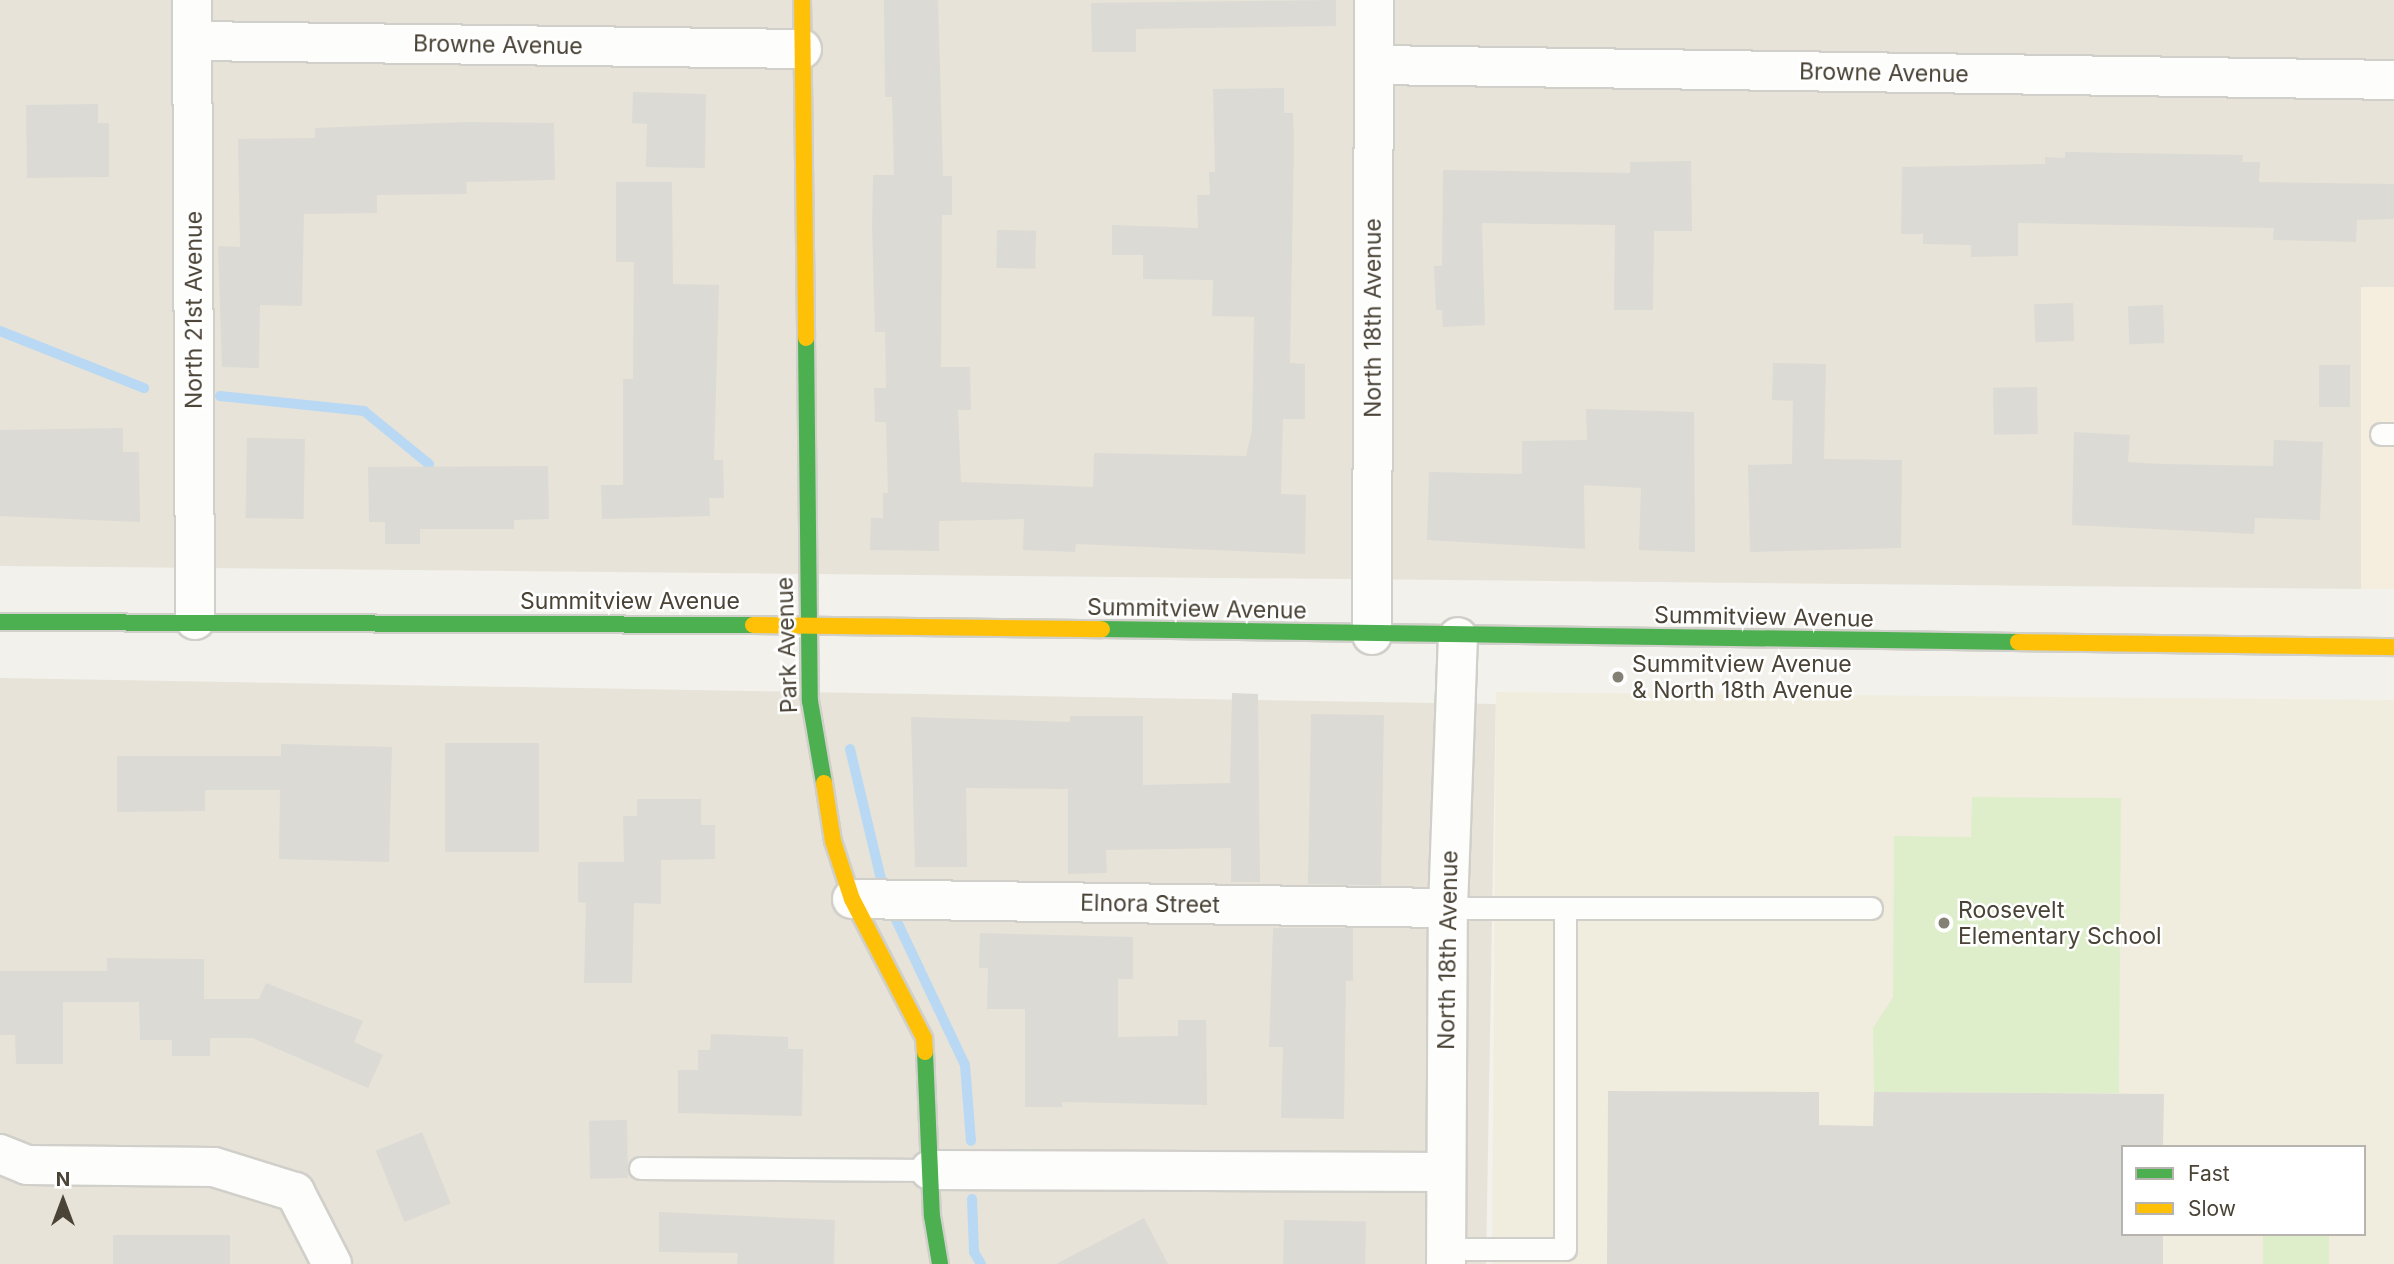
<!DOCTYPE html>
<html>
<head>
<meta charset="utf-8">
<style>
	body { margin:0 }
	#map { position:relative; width:2394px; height:1264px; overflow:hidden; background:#f2f1ec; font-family:Inter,sans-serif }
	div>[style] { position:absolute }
	.residential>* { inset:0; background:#e7e3d9; transform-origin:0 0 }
	.commercial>* { inset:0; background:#f5eede; transform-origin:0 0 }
	.education>* { inset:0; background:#f1edde }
	.green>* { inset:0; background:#deeeca; transform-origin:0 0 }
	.stream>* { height:10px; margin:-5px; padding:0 5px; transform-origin:5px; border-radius:5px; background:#b9d8f3 }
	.building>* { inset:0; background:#dcdad4; transform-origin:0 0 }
	.roads { filter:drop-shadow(2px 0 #d0cfc9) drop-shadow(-2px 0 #d0cfc9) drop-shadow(0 2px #d0cfc9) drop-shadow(0 -2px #d0cfc9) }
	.lane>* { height:21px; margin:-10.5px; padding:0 10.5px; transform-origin:10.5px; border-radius:10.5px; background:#fdfdfc }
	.street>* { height:38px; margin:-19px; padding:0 19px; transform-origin:19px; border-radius:19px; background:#fdfdfc }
	.fast>* { height:16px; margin:-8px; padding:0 8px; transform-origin:8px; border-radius:8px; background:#4caf50 }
	.slow>* { height:16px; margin:-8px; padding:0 8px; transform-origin:8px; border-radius:8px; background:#ffc107 }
	.dots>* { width:19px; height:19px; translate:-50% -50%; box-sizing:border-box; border:4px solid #fff; border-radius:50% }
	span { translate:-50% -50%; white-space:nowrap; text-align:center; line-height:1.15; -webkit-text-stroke:5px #fff; paint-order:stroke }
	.street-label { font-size:23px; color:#4a4336 }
	.poi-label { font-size:23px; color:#4a4336 }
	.left { translate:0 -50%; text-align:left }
	.legend { position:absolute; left:2121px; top:1145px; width:245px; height:91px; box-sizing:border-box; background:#fff; border:2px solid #b7b4af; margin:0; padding:9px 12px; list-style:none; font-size:21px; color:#4a4336 }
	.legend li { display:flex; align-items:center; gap:14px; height:35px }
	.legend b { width:35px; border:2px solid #b7b4af }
	.north { position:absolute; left:28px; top:1166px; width:70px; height:70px; -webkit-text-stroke:5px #fff; paint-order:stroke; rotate:0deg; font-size:19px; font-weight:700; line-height:28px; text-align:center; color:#4a4336 }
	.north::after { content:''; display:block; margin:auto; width:24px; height:32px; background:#4a4336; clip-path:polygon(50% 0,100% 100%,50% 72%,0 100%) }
</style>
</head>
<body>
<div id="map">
	<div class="residential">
		<i style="clip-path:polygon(0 0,2394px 0,2394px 287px,2361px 287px,2361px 589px,0 566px)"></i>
		<i style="left:0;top:678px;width:1496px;height:586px;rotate:1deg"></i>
	</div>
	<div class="commercial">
		<i style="left:2361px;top:287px;width:33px;height:302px"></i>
	</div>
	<div class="education">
		<i style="clip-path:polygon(evenodd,1496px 692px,2394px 700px,2394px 1264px,1492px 1264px,1496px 692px,2123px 1147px,2364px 1147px,2364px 1234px,2123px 1234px,2123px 1147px)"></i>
	</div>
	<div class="green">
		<i style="clip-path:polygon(1972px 797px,2121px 798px,2119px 1093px,1874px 1092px,1873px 1028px,1893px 997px,1894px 836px,1971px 837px)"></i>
		<i style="left:2263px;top:1234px;width:66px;height:30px"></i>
	</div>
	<div class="stream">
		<i style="left:0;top:331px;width:155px;rotate:21.6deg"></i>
		<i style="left:220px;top:396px;width:145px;rotate:5.9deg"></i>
		<i style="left:364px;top:411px;width:84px;rotate:39.2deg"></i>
		<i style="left:850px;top:749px;width:147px;rotate:76.6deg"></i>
		<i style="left:890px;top:907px;width:175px;rotate:64.6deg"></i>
		<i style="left:965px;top:1065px;width:76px;rotate:85.5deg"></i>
		<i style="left:972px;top:1199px;width:53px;rotate:87.8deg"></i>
		<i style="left:974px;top:1252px;width:14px;rotate:60deg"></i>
	</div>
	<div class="building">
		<i style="clip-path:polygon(884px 0,938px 0,943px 176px,952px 176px,952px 215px,942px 215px,941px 367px,970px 367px,971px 410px,958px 410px,961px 482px,1093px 487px,1094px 453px,1246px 456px,1252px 431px,1254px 317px,1212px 316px,1213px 280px,1143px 279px,1143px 255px,1112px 255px,1112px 225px,1198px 228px,1197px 195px,1210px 195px,1209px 172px,1215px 172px,1213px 89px,1284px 88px,1284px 113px,1293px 113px,1294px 143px,1290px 363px,1305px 364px,1305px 419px,1283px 419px,1281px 494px,1306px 495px,1305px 554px,1076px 544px,1075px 552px,1023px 550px,1024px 519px,939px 521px,939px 551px,870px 550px,871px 518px,883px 518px,883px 493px,888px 493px,886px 422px,875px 422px,874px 388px,886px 388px,885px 332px,875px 332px,872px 226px,873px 175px,894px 175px,892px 97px,885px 97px)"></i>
		<i style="clip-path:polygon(1336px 0,1336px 26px,1136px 29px,1136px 52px,1092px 52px,1091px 3px)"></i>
		<i style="clip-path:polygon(633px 92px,706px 94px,705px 168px,646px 167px,647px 124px,632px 123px)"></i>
		<i style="clip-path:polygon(98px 104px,98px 123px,109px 123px,109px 177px,27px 178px,26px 105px)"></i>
		<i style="clip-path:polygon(465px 122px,554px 123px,555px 180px,466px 182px,467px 194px,377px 195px,377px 213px,304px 214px,302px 306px,260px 305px,259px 368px,222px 367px,218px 246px,240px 247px,238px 139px,315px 138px,315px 128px)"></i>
		<i style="clip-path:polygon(2065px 152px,2243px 155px,2242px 162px,2260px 162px,2259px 182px,2394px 184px,2394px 219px,2357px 220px,2356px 242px,2273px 240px,2274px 228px,2018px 223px,2018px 256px,1971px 257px,1971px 245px,1923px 244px,1923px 234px,1901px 234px,1902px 167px,2045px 164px,2045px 157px,2065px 158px)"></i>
		<i style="clip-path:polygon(1691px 161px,1692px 231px,1654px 231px,1653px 310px,1614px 310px,1615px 225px,1482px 223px,1485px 325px,1443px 327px,1442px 310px,1436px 310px,1434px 266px,1442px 266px,1443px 170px,1630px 173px,1630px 162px)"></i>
		<i style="clip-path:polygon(616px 182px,672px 182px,673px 284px,719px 285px,714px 460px,723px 460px,724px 498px,709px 498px,710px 516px,602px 519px,601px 485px,623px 485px,623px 379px,633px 379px,634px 262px,616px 262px)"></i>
		<i style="left:997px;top:230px;width:39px;height:38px;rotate:1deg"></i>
		<i style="left:2073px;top:303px;width:38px;height:39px;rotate:88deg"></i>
		<i style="left:2163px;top:305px;width:38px;height:35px;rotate:88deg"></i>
		<i style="clip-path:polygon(1773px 363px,1826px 364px,1824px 459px,1902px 460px,1901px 548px,1750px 552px,1748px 465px,1792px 464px,1793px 401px,1772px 400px)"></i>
		<i style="left:2319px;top:365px;width:31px;height:42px"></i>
		<i style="left:2037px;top:387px;width:47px;height:44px;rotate:89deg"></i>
		<i style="clip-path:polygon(1586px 409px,1694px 412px,1695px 552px,1639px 550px,1641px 488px,1584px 485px,1585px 549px,1427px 540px,1429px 472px,1522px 474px,1522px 441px,1587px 440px)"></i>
		<i style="clip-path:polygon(123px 428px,123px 452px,139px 452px,140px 522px,0 516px,0 430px)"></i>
		<i style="clip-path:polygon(2074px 432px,2130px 435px,2128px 462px,2161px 464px,2273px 466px,2274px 440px,2323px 442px,2320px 520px,2255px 518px,2254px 534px,2072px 525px)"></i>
		<i style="left:247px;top:438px;width:58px;height:80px;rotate:1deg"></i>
		<i style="clip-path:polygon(548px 466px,549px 519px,514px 520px,514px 529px,420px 529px,420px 544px,385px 544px,385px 522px,369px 522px,368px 467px)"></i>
		<i style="clip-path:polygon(1232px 693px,1258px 694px,1260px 882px,1231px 882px,1231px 848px,1106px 850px,1107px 873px,1068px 874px,1068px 789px,966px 788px,967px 867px,915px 867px,911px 717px,1070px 722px,1070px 716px,1143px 716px,1143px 785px,1230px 783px)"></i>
		<i style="left:1311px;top:714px;width:73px;height:170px;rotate:1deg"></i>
		<i style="left:445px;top:743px;width:94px;height:109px"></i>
		<i style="clip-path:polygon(281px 744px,392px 747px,389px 862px,279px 859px,280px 790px,205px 790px,205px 811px,117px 812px,117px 756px,281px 756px)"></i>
		<i style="clip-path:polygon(637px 799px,701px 799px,701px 825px,715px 825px,715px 859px,661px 860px,661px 904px,634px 903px,632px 983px,584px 983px,586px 903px,578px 902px,578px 862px,624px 862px,623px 816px,637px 816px)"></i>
		<i style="clip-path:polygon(1273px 928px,1353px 928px,1353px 981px,1346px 981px,1344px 1119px,1281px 1118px,1283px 1047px,1269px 1047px)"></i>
		<i style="clip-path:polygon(980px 933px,1133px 937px,1133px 979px,1118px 979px,1118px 1037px,1178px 1036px,1178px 1020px,1206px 1020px,1207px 1105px,1062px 1102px,1062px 1107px,1025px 1107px,1025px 1009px,987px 1009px,988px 968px,979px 968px)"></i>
		<i style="clip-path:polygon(107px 958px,204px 959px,204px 999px,259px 999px,266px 983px,363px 1021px,354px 1042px,383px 1055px,368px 1088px,252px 1038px,210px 1038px,210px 1056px,172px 1056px,172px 1040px,140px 1040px,139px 1002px,63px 1002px,63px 1064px,16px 1064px,15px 1035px,0 1035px,0 971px,107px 971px)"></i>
		<i style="clip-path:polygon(711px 1034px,788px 1037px,788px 1049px,803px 1049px,802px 1116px,678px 1113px,678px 1070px,698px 1070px,698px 1050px,710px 1050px)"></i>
		<i style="clip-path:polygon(1608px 1091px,1819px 1092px,1819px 1125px,1873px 1126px,1874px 1092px,2164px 1094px,2163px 1147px,2123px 1147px,2123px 1234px,2163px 1234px,2163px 1264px,1607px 1264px)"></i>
		<i style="left:627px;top:1120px;width:58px;height:38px;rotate:89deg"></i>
		<i style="left:422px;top:1132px;width:77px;height:50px;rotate:68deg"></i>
		<i style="clip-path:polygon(659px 1212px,835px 1220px,834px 1264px,737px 1264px,738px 1253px,659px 1252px)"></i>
		<i style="clip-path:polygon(1144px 1218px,1168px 1264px,1056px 1264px)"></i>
		<i style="left:1284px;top:1220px;width:82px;height:44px;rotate:1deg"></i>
		<i style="left:113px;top:1235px;width:117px;height:29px"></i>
	</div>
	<div class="roads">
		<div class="lane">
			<i style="left:2381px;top:434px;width:13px"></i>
			<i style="left:1448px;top:908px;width:423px"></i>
			<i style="left:640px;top:1168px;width:290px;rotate:0.4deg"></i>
			<i style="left:1446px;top:1249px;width:119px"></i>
			<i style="left:1565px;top:1249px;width:337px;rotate:-90deg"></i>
		</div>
		<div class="street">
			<i style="left:192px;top:0;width:620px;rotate:89.72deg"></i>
			<i style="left:193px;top:41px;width:609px;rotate:0.75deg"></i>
			<i style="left:1375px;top:65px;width:1019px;rotate:0.84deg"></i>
			<i style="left:1372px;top:635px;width:635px;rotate:-89.82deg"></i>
			<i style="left:852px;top:899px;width:596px;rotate:0.87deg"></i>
			<i style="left:0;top:1154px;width:29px;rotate:22deg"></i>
			<i style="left:27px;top:1165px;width:187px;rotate:0.6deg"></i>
			<i style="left:214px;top:1167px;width:85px;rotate:17.2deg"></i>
			<i style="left:295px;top:1192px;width:81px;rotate:62.8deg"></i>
			<i style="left:930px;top:1170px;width:516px;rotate:0.22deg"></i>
			<i style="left:1446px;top:1264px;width:356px;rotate:-89.7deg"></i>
			<i style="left:1448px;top:908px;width:271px;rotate:-87.9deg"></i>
		</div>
		<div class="fast">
			<i style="left:806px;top:338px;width:363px;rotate:89.4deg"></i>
			<i style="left:810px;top:701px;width:83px;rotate:80.3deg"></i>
			<i style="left:0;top:622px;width:753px;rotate:0.23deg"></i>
			<i style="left:1102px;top:629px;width:916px;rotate:0.81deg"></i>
			<i style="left:925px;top:1052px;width:164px;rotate:87.6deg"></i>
			<i style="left:932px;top:1216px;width:49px;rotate:80.5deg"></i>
		</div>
		<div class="slow">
			<i style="left:802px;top:0;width:338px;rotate:89.3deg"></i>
			<i style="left:753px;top:625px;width:349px;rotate:0.7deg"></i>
			<i style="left:2018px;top:642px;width:376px;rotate:0.8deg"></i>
			<i style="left:824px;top:783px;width:59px;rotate:81.2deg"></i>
			<i style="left:833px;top:841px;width:61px;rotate:71.9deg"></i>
			<i style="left:852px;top:899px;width:157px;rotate:62.6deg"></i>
			<i style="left:924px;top:1038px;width:14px;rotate:86deg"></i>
		</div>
	</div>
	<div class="dots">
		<i style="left:1618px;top:677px;background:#858076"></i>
		<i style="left:1944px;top:923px;background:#858076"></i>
	</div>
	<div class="street-label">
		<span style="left:498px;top:45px;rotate:1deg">Browne Avenue</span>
		<span style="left:1884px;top:73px;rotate:1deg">Browne Avenue</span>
		<span style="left:194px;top:310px;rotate:-90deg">North 21st Avenue</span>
		<span style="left:1373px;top:318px;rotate:-90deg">North 18th Avenue</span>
		<span style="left:630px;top:601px">Summitview Avenue</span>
		<span style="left:1197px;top:609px;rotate:1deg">Summitview Avenue</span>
		<span style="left:1764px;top:617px;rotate:1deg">Summitview Avenue</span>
		<span style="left:787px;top:645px;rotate:-92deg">Park Avenue</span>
		<span style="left:1150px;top:904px;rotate:1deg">Elnora Street</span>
		<span style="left:1448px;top:950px;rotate:-89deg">North 18th Avenue</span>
	</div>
	<div class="poi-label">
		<span class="left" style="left:1632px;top:677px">Summitview Avenue<br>&amp; North 18th Avenue</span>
		<span class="left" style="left:1958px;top:923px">Roosevelt<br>Elementary School</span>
	</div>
	<ul class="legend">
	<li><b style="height:9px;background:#4caf50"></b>Fast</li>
	<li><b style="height:9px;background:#ffc107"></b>Slow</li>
	</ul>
	<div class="north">N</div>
</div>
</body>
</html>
